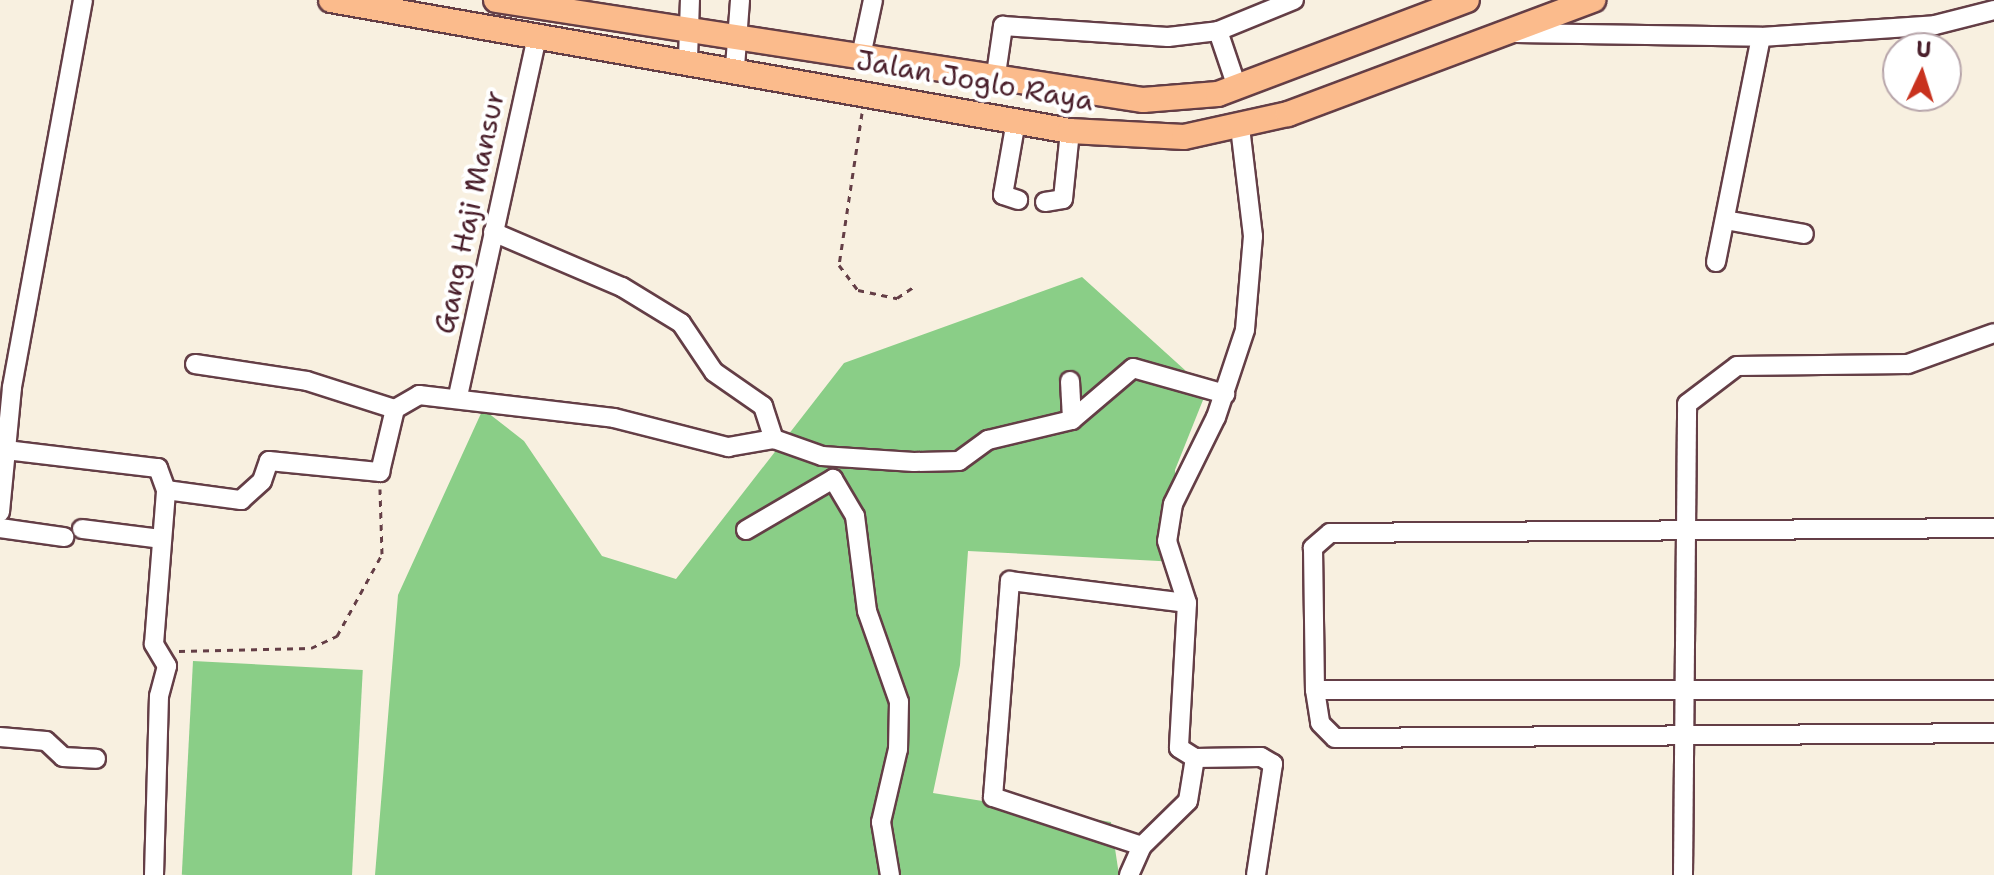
<!DOCTYPE html>
<html>
<head>
<meta charset="utf-8">
<style>
	body { margin:0 }
	#map { position:relative; width:1994px; height:875px; overflow:hidden; background:#f8f0e0; font-family:"Shantell Sans",sans-serif }
	div>[style] { position:absolute }
	.green>* { inset:0; background:#8ace87; transform-origin:0 0 }
	.path>* { height:3px; margin-top:-1.5px; transform-origin:0; background:repeating-linear-gradient(90deg,#643e46 0 6px,transparent 0 12px) }
	.roads { filter:drop-shadow(2px 0 #643e46) drop-shadow(-2px 0 #643e46) drop-shadow(0 2px #643e46) drop-shadow(0 -2px #643e46) }
	.minor>* { height:18px; margin:-9px; padding:0 9px; transform-origin:9px; border-radius:9px; background:#fff }
	.major>* { height:24px; margin:-12px; padding:0 12px; transform-origin:12px; border-radius:12px; background:#fbbb8c }
	span { translate:-50% -50%; white-space:nowrap; text-align:center; line-height:1.15; -webkit-text-stroke:8px #fff; paint-order:stroke }
	.street-label { font-size:28px; color:#4a1f2b }
	.north { position:absolute; left:1882px; top:32px; width:80px; height:80px; box-sizing:border-box; background:#fff; border:2px solid #b7a5aa; border-radius:50%; rotate:4deg; font-size:22px; font-weight:700; line-height:32px; text-align:center; color:#4a1f2b }
	.north::after { content:''; display:block; margin:auto; width:28px; height:36px; background:#c8321e; clip-path:polygon(50% 0,100% 100%,50% 72%,0 100%) }
</style>
</head>
<body>
<div id="map">
	<div class="green">
		<i style="clip-path:polygon(1082px 277px,1207px 390px,1175px 470px,1178px 562px,968px 551px,960px 665px,933px 793px,1111px 822px,1119px 875px,375px 875px,398px 595px,483px 409px,524px 441px,602px 556px,676px 579px,844px 363px)"></i>
		<i style="left:193px;top:661px;width:170px;height:214px;rotate:3deg"></i>
	</div>
	<div class="path">
		<i style="left:862px;top:113px;width:154px;rotate:98.6deg"></i>
		<i style="left:839px;top:265px;width:31px;rotate:53deg"></i>
		<i style="left:858px;top:290px;width:40px;rotate:12deg"></i>
		<i style="left:897px;top:298px;width:22px;rotate:-34deg"></i>
		<i style="left:179px;top:651px;width:132px;rotate:-1.3deg"></i>
		<i style="left:311px;top:648px;width:29px;rotate:-25deg"></i>
		<i style="left:337px;top:636px;width:94px;rotate:-61.2deg"></i>
		<i style="left:382px;top:554px;width:65px;rotate:-91.8deg"></i>
	</div>
	<div class="roads">
		<div class="minor">
			<i style="left:1218px;top:31px;width:59px;rotate:71.3deg"></i>
			<i style="left:1516px;top:33px;width:245px;rotate:0.9deg"></i>
			<i style="left:1761px;top:37px;width:174px;rotate:-3.9deg"></i>
			<i style="left:1935px;top:25px;width:61px;rotate:-14.3deg"></i>
			<i style="left:861px;top:56px;width:57px;rotate:-77.9deg"></i>
			<i style="left:688px;top:59px;width:59px;rotate:-88.1deg"></i>
			<i style="left:735px;top:67px;width:67px;rotate:-85.7deg"></i>
			<i style="left:995px;top:81px;width:56px;rotate:-81.7deg"></i>
			<i style="left:1003px;top:26px;width:165px;rotate:3.8deg"></i>
			<i style="left:1168px;top:37px;width:50px;rotate:-6.8deg"></i>
			<i style="left:1218px;top:31px;width:82px;rotate:-22.2deg"></i>
			<i style="left:1016px;top:121px;width:75px;rotate:100deg"></i>
			<i style="left:1003px;top:195px;width:16px;rotate:18deg"></i>
			<i style="left:1240px;top:127px;width:110px;rotate:83.2deg"></i>
			<i style="left:1253px;top:236px;width:94px;rotate:94.9deg"></i>
			<i style="left:1245px;top:330px;width:92px;rotate:108.4deg"></i>
			<i style="left:1216px;top:417px;width:97px;rotate:116.3deg"></i>
			<i style="left:1173px;top:504px;width:37px;rotate:99deg"></i>
			<i style="left:1167px;top:541px;width:65px;rotate:72.1deg"></i>
			<i style="left:1187px;top:603px;width:145px;rotate:93.2deg"></i>
			<i style="left:1179px;top:748px;width:19px;rotate:32deg"></i>
			<i style="left:1195px;top:758px;width:66px;rotate:-0.9deg"></i>
			<i style="left:1261px;top:757px;width:14px;rotate:30deg"></i>
			<i style="left:1273px;top:764px;width:112px;rotate:98.7deg"></i>
			<i style="left:1045px;top:202px;width:18px;rotate:-9deg"></i>
			<i style="left:1063px;top:199px;width:68px;rotate:-84.1deg"></i>
			<i style="left:1725px;top:220px;width:80px;rotate:10deg"></i>
			<i style="left:493px;top:232px;width:140px;rotate:23.1deg"></i>
			<i style="left:622px;top:287px;width:69px;rotate:31.4deg"></i>
			<i style="left:681px;top:323px;width:59px;rotate:56deg"></i>
			<i style="left:714px;top:372px;width:60px;rotate:34.8deg"></i>
			<i style="left:763px;top:406px;width:35px;rotate:72deg"></i>
			<i style="left:1716px;top:262px;width:229px;rotate:-78.7deg"></i>
			<i style="left:195px;top:364px;width:113px;rotate:8.6deg"></i>
			<i style="left:307px;top:381px;width:92px;rotate:17.7deg"></i>
			<i style="left:1070px;top:381px;width:39px;rotate:87deg"></i>
			<i style="left:458px;top:396px;width:364px;rotate:-77.6deg"></i>
			<i style="left:6px;top:450px;width:153px;rotate:6.8deg"></i>
			<i style="left:158px;top:468px;width:23px;rotate:70deg"></i>
			<i style="left:166px;top:490px;width:76px;rotate:7.6deg"></i>
			<i style="left:241px;top:500px;width:28px;rotate:-42deg"></i>
			<i style="left:262px;top:481px;width:21px;rotate:-71deg"></i>
			<i style="left:269px;top:461px;width:112px;rotate:5.7deg"></i>
			<i style="left:380px;top:472px;width:65px;rotate:-76.6deg"></i>
			<i style="left:395px;top:409px;width:28px;rotate:-30deg"></i>
			<i style="left:419px;top:395px;width:196px;rotate:6.7deg"></i>
			<i style="left:614px;top:418px;width:118px;rotate:14.3deg"></i>
			<i style="left:728px;top:447px;width:47px;rotate:-9.9deg"></i>
			<i style="left:774px;top:439px;width:51px;rotate:19.5deg"></i>
			<i style="left:822px;top:456px;width:92px;rotate:3.7deg"></i>
			<i style="left:914px;top:462px;width:45px;rotate:-1.3deg"></i>
			<i style="left:959px;top:461px;width:36px;rotate:-36deg"></i>
			<i style="left:988px;top:440px;width:86px;rotate:-13.4deg"></i>
			<i style="left:1072px;top:420px;width:80px;rotate:-40.4deg"></i>
			<i style="left:1133px;top:368px;width:96px;rotate:15.8deg"></i>
			<i style="left:0;top:512px;width:126px;rotate:-84.5deg"></i>
			<i style="left:12px;top:387px;width:393px;rotate:-79.6deg"></i>
			<i style="left:0;top:528px;width:65px;rotate:8deg"></i>
			<i style="left:1994px;top:528px;width:664px;rotate:179.57deg"></i>
			<i style="left:1330px;top:533px;width:23px;rotate:139deg"></i>
			<i style="left:1313px;top:548px;width:142px;rotate:89.2deg"></i>
			<i style="left:1315px;top:690px;width:33px;rotate:81deg"></i>
			<i style="left:1320px;top:723px;width:21px;rotate:45deg"></i>
			<i style="left:1335px;top:738px;width:659px;rotate:-0.43deg"></i>
			<i style="left:82px;top:529px;width:80px;rotate:7.2deg"></i>
			<i style="left:746px;top:530px;width:101px;rotate:-30.4deg"></i>
			<i style="left:833px;top:479px;width:43px;rotate:59.3deg"></i>
			<i style="left:855px;top:516px;width:96px;rotate:82.8deg"></i>
			<i style="left:867px;top:611px;width:96px;rotate:70.6deg"></i>
			<i style="left:899px;top:702px;width:47px;rotate:91.2deg"></i>
			<i style="left:898px;top:749px;width:75px;rotate:103.1deg"></i>
			<i style="left:881px;top:822px;width:54px;rotate:80.4deg"></i>
			<i style="left:1315px;top:690px;width:679px"></i>
			<i style="left:0;top:737px;width:46px;rotate:5deg"></i>
			<i style="left:46px;top:741px;width:23px;rotate:43deg"></i>
			<i style="left:63px;top:757px;width:33px;rotate:3deg"></i>
			<i style="left:1142px;top:846px;width:157px;rotate:-161.8deg"></i>
			<i style="left:993px;top:797px;width:217px;rotate:-85.5deg"></i>
			<i style="left:1010px;top:581px;width:178px;rotate:7.1deg"></i>
			<i style="left:154px;top:875px;width:179px;rotate:-88.4deg"></i>
			<i style="left:159px;top:696px;width:31px;rotate:-75deg"></i>
			<i style="left:167px;top:666px;width:26px;rotate:-121deg"></i>
			<i style="left:154px;top:644px;width:154px;rotate:-85.5deg"></i>
			<i style="left:1129px;top:875px;width:32px;rotate:-66deg"></i>
			<i style="left:1142px;top:846px;width:64px;rotate:-44.4deg"></i>
			<i style="left:1188px;top:801px;width:44px;rotate:-80.8deg"></i>
			<i style="left:1683px;top:875px;width:471px;rotate:-89.5deg"></i>
			<i style="left:1687px;top:404px;width:63px;rotate:-37.2deg"></i>
			<i style="left:1737px;top:366px;width:171px;rotate:-0.7deg"></i>
			<i style="left:1908px;top:364px;width:91px;rotate:-19.8deg"></i>
		</div>
		<div class="major">
			<i style="left:331px;top:0;width:751px;rotate:10.05deg"></i>
			<i style="left:1070px;top:131px;width:114px;rotate:3deg"></i>
			<i style="left:1184px;top:137px;width:107px;rotate:-12.5deg"></i>
			<i style="left:1288px;top:114px;width:326px;rotate:-20.5deg"></i>
			<i style="left:496px;top:0;width:655px;rotate:8.79deg"></i>
			<i style="left:1143px;top:100px;width:75px;rotate:-4.6deg"></i>
			<i style="left:1218px;top:94px;width:266px;rotate:-20.7deg"></i>
		</div>
	</div>
	<div class="street-label">
		<span style="left:975px;top:80px;rotate:10deg">Jalan Joglo Raya</span>
		<span style="left:469px;top:212px;rotate:-78deg">Gang Haji Mansur</span>
	</div>
	<div class="north">U</div>
</div>
</body>
</html>
